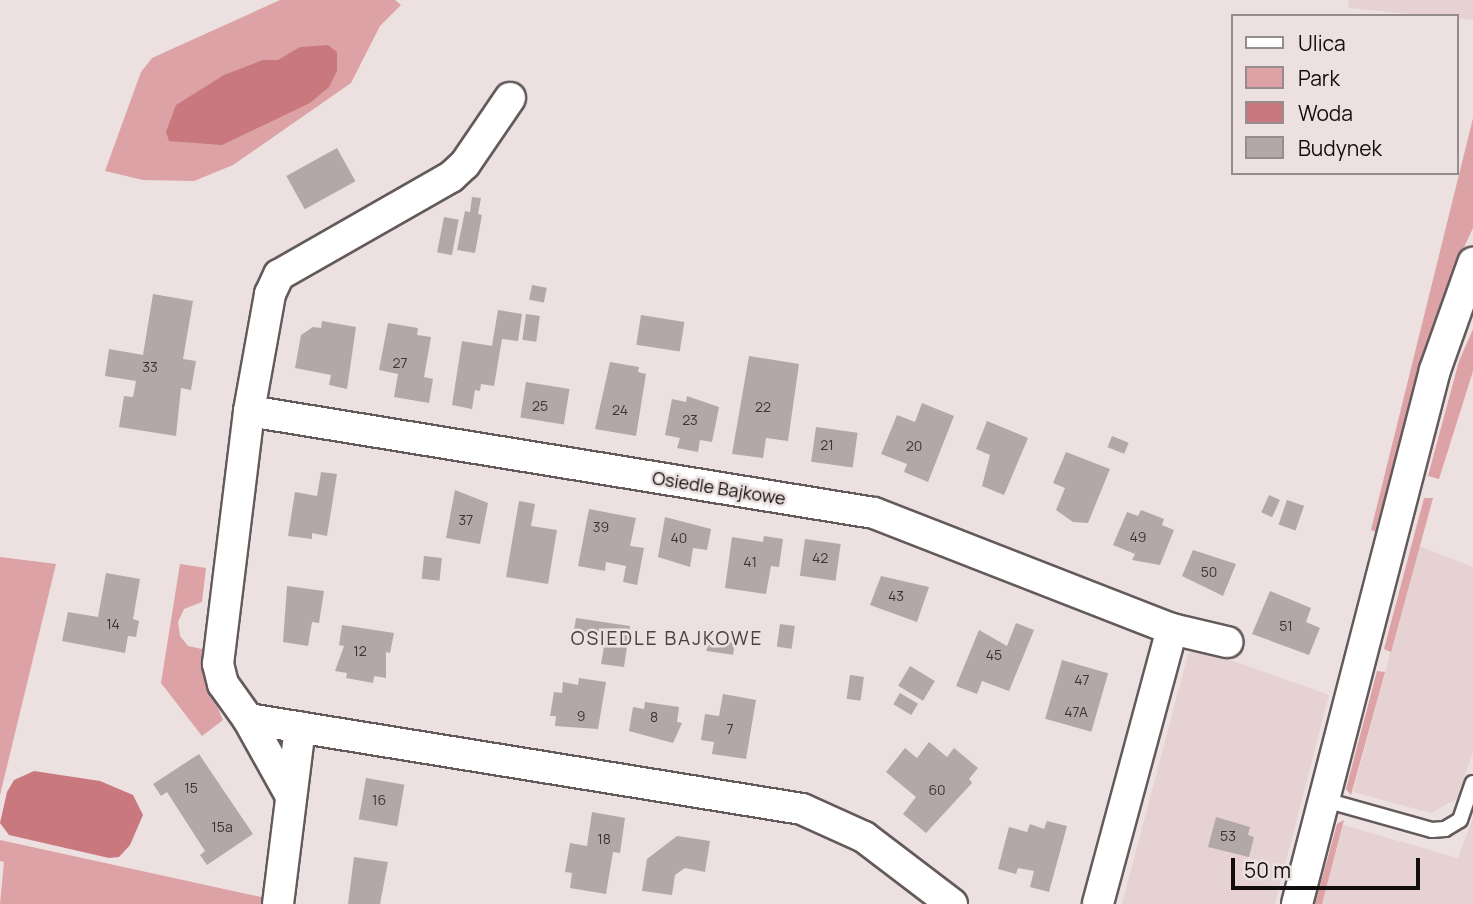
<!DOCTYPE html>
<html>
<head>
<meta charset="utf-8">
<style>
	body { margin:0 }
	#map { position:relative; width:1473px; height:904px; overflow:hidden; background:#ece0e1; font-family:Manrope,sans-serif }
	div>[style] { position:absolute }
	.built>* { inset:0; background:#e6d2d3 }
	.green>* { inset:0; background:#dca2a5 }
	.water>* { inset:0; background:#c9787e }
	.building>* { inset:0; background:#b3a8a8; transform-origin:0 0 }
	.roads { filter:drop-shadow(2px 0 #645a5b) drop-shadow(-2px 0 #645a5b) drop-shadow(0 2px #645a5b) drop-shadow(0 -2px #645a5b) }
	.lane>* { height:14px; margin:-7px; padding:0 7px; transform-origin:7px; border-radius:7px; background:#fff }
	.street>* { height:30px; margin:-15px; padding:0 15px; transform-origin:15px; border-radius:15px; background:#fff }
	span { translate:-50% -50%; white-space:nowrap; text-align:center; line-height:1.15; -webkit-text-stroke:5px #ece0e1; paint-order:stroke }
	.number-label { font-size:14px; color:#3a3434 }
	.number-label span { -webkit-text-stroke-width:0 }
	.street-label { font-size:18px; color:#120e0e }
	.neighbourhood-label { font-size:19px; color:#494040; letter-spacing:2px }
	.legend { position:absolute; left:1231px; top:14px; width:228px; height:161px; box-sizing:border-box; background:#ece0e1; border:2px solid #958c8d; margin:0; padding:9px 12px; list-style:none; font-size:21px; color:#120e0e }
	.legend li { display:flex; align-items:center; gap:14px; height:35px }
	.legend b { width:35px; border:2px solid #958c8d }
	.scale { position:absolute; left:1231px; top:858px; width:189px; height:32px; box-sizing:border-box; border:4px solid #120e0e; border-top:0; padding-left:9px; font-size:21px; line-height:24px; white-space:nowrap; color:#120e0e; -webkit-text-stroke:5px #ece0e1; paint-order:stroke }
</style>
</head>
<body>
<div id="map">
	<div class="built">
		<i style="clip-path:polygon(1349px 0,1473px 0,1473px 20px,1348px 8px)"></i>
		<i style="clip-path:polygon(1419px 546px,1473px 567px,1473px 752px,1457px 799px,1431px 813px,1353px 792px)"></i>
		<i style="clip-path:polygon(1197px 648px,1329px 695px,1275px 904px,1122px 904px,1188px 654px)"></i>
		<i style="clip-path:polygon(1473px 818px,1473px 904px,1322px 904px,1343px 825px,1458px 858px)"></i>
	</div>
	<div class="green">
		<i style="clip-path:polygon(280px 0,395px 0,401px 5px,380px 26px,351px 83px,233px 165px,194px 181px,143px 180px,105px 171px,141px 72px,152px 58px)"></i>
		<i style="clip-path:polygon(1473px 118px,1473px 228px,1453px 271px,1379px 533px,1371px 530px)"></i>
		<i style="clip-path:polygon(1473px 329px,1473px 371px,1439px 479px,1428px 476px,1459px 361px)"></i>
		<i style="clip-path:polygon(1424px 498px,1433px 498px,1391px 652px,1384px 649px)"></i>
		<i style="clip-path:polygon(0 557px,56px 564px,0 795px)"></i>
		<i style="clip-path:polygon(180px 564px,206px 568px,202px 602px,184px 609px,178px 622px,180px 636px,188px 646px,202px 649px,207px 683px,223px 720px,202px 736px,161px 683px)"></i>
		<i style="clip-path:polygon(1377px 671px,1385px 672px,1351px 795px,1346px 789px)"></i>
		<i style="clip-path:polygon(1344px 820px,1322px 904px,1315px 904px,1337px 824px)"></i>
		<i style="clip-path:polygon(0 840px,265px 898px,264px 904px,0 904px,4px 862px,0 861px)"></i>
	</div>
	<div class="water">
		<i style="clip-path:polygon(328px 45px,337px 52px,337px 71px,329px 87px,310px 103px,222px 145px,169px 141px,166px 132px,176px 105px,224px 75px,263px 60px,278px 60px,300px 47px)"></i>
		<i style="clip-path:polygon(34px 771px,100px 781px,133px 795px,143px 815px,130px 845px,119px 857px,109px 858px,9px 835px,0 823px,7px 792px,14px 780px)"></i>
	</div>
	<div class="building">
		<i style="left:337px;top:148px;width:38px;height:58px;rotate:61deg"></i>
		<i style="clip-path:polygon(472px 197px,481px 198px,478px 214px,482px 215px,475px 253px,457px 250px,465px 211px,470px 212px)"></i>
		<i style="left:444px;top:217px;width:15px;height:36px;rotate:11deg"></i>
		<i style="left:532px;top:285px;width:15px;height:15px;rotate:11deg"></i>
		<i style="clip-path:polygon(153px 294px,193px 301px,183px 359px,196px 361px,191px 390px,181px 388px,176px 436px,119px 427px,124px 396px,133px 397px,136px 381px,105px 376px,109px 349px,143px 355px)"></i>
		<i style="clip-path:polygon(498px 310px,522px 314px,518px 341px,502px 339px,494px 386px,481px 384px,480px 391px,475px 390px,472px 409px,452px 405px,462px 341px,492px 346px)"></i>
		<i style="left:526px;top:314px;width:14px;height:26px;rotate:8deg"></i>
		<i style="left:641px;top:315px;width:44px;height:30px;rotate:9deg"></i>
		<i style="clip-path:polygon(322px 321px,356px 327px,347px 389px,329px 385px,331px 375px,295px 368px,301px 335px,313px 327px,321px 328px)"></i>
		<i style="clip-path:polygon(388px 323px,418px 328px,417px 335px,431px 337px,424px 377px,433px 379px,429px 403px,394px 397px,398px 374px,379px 370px)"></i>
		<i style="clip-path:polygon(749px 356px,799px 364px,788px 441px,766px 438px,763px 458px,732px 454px)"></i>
		<i style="clip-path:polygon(610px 362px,639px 367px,638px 372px,646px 374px,636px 436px,595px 429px)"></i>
		<i style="left:526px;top:382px;width:44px;height:36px;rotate:9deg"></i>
		<i style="clip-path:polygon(687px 396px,719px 407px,712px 442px,700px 440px,698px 452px,677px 448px,680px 438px,665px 435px,672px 399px,686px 402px)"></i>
		<i style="clip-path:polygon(922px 403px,954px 416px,928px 482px,904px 472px,907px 464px,881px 454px,897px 415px,915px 422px)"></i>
		<i style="clip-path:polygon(987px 421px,1028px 438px,1004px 495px,982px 486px,990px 455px,976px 449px)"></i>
		<i style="left:816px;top:427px;width:42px;height:35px;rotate:8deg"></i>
		<i style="left:1112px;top:436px;width:18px;height:12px;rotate:22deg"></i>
		<i style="clip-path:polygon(1066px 452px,1110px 469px,1088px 523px,1073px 522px,1056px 510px,1065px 488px,1053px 483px)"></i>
		<i style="clip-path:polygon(321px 472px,337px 474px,327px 536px,312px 533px,312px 539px,288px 536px,295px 492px,317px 496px)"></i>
		<i style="clip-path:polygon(455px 490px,488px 503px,480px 544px,446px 538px)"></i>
		<i style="left:1269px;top:495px;width:12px;height:19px;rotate:24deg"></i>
		<i style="left:1287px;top:500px;width:18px;height:26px;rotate:19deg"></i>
		<i style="clip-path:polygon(519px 501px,535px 504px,531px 526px,557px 530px,548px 584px,506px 577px)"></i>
		<i style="clip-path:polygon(589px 509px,636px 518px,630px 546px,644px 548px,637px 585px,623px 582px,626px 566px,606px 562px,605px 571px,578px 566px)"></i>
		<i style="clip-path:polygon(1141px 510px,1164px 519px,1162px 525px,1174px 530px,1160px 565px,1132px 560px,1135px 554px,1113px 545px,1127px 512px,1138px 516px)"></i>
		<i style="clip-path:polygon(665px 517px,711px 529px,707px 550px,693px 548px,690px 567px,658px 557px)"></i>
		<i style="clip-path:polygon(764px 536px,783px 539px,779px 567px,771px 566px,766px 594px,725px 588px,732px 537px,763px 542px)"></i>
		<i style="left:805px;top:539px;width:36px;height:37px;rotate:8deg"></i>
		<i style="clip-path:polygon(1193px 550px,1236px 564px,1223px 596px,1182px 576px)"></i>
		<i style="left:424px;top:556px;width:18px;height:23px;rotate:6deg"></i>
		<i style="clip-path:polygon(106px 573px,140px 579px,133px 619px,139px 621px,136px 637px,128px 636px,125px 653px,62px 641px,68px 612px,98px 617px)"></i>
		<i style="clip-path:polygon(881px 576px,929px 587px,917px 622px,870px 605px)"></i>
		<i style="clip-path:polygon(287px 586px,324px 591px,319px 623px,312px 622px,308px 646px,283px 642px)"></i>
		<i style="clip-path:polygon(1270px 591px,1311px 608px,1306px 622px,1320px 628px,1309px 655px,1252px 634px)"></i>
		<i style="clip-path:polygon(576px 618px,630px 626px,624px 667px,601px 664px,606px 635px,574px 630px)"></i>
		<i style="clip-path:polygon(1016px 623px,1034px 630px,1009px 691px,982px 681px,977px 694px,956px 686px,979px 630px,1007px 646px)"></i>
		<i style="left:780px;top:624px;width:15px;height:23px;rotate:8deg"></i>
		<i style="clip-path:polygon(342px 625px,394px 633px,390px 653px,386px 652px,386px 678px,374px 676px,373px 683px,346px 678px,347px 673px,335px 671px,344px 646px,339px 645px)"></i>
		<i style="left:708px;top:639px;width:27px;height:12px;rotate:8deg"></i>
		<i style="left:1062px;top:660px;width:48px;height:61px;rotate:16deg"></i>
		<i style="left:910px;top:666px;width:29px;height:23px;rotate:31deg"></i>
		<i style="left:850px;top:675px;width:14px;height:24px;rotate:8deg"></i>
		<i style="clip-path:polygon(579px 678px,606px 682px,598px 729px,555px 726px,556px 716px,550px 716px,554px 692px,562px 693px,563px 682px,578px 685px)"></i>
		<i style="left:900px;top:693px;width:21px;height:13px;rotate:31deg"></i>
		<i style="clip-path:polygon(723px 694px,756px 700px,746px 759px,712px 754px,714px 742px,701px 740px,705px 714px,719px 716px)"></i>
		<i style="clip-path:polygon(645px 702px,679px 707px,677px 722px,682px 723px,673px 743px,629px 731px,633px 707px,644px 709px)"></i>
		<i style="clip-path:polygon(929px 742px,947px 757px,954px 748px,978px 768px,969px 779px,972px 783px,926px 833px,903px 814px,916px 797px,886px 772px,905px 748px,917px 758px)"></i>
		<i style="clip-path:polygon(199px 754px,253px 834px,207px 865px,200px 855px,205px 851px,167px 792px,161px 796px,153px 784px)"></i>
		<i style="left:366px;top:778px;width:39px;height:42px;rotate:10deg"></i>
		<i style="clip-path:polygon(592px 812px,625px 818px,620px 853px,613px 852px,606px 894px,570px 888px,572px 873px,565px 872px,570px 843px,587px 846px)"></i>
		<i style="clip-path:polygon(1216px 817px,1250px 827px,1248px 835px,1254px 837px,1249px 857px,1208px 847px)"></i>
		<i style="clip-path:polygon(1047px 821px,1067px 826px,1049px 892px,1030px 887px,1034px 871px,1018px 868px,1016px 874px,998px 869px,1009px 827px,1027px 832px,1030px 824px,1044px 829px)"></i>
		<i style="clip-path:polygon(677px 836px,710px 841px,705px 872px,685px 868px,675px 875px,672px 895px,642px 891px,647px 859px)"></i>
		<i style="clip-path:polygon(354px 857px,388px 862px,380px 904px,348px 904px)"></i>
	</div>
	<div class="roads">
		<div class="lane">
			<i style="left:1325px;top:800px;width:111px;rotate:15.7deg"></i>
			<i style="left:1432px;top:830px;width:13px;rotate:-4deg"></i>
			<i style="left:1445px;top:829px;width:17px;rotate:-31deg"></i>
			<i style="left:1460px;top:820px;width:39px;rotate:-71deg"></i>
		</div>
		<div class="street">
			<i style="left:249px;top:411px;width:119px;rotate:-79.8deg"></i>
			<i style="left:270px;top:294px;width:21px;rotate:-65deg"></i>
			<i style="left:279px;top:275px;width:198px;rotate:-29.7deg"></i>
			<i style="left:451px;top:177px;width:19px;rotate:-43deg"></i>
			<i style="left:465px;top:164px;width:80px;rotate:-55.7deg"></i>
			<i style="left:1172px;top:629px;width:57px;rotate:13.3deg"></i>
			<i style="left:248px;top:719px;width:88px;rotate:60.8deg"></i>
			<i style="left:278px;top:904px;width:178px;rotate:-82.9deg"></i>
			<i style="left:952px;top:904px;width:111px;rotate:-142.7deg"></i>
			<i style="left:864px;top:837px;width:68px;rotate:-155.7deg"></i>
			<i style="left:802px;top:809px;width:561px;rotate:-170.77deg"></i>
			<i style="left:248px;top:719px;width:43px;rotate:-125.5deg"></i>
			<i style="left:223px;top:684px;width:21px;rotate:-104deg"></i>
			<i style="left:218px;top:664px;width:255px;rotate:-83deg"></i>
			<i style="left:249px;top:411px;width:633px;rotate:9.27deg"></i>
			<i style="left:874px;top:513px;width:320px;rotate:21.3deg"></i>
			<i style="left:1172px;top:629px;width:285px;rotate:105.1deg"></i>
			<i style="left:1297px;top:904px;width:552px;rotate:-75.51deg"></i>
			<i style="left:1435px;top:370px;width:114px;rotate:-70.4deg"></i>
		</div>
	</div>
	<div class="number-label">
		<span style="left:400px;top:363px">27</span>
		<span style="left:150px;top:367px">33</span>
		<span style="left:540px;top:406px">25</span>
		<span style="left:763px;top:407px">22</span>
		<span style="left:620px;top:410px">24</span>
		<span style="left:690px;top:420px">23</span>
		<span style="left:827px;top:445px">21</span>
		<span style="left:914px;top:446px">20</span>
		<span style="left:466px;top:520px">37</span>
		<span style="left:601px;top:527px">39</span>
		<span style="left:1138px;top:537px">49</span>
		<span style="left:679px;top:538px">40</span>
		<span style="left:820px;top:558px">42</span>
		<span style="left:750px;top:562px">41</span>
		<span style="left:1209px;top:572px">50</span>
		<span style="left:896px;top:596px">43</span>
		<span style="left:113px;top:624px">14</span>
		<span style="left:1286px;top:626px">51</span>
		<span style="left:360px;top:651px">12</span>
		<span style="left:994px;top:655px">45</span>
		<span style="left:1082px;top:680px">47</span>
		<span style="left:1076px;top:712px">47A</span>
		<span style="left:581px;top:716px">9</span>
		<span style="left:654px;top:717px">8</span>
		<span style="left:730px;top:729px">7</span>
		<span style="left:191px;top:788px">15</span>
		<span style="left:937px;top:790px">60</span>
		<span style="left:379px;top:800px">16</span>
		<span style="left:222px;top:827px">15a</span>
		<span style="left:1228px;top:836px">53</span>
		<span style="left:604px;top:839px">18</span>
	</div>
	<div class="street-label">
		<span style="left:719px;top:488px;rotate:9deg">Osiedle Bajkowe</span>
	</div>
	<div class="neighbourhood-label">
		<span style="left:667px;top:639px">OSIEDLE BAJKOWE</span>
	</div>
	<ul class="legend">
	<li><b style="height:9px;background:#fff"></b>Ulica</li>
	<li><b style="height:19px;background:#dca2a5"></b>Park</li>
	<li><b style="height:19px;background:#c9787e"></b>Woda</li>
	<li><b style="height:19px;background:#b3a8a8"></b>Budynek</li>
	</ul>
	<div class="scale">50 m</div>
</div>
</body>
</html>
